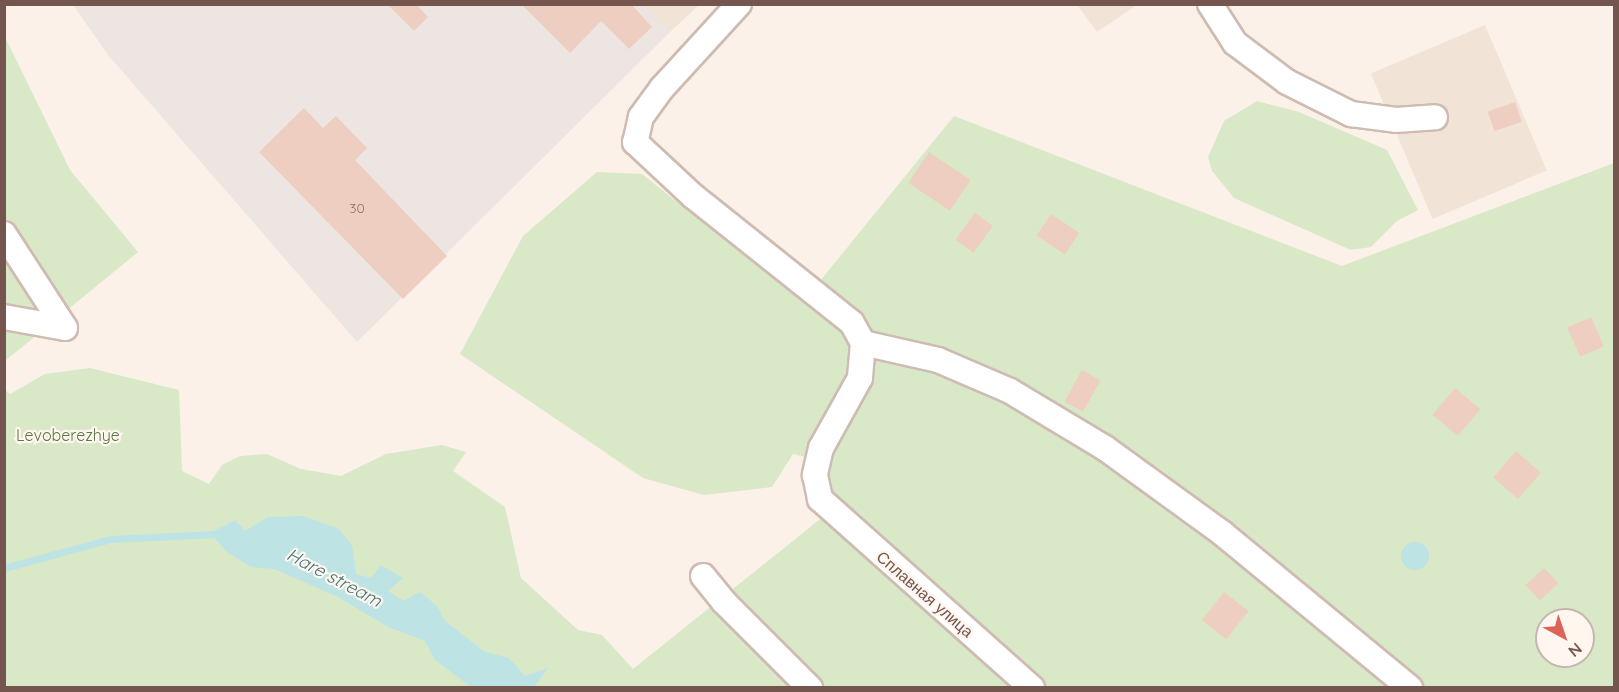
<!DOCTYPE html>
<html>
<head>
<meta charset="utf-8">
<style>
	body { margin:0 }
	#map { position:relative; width:1619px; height:692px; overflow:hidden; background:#fbf1e8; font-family:Quicksand,sans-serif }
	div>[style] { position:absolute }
	.residential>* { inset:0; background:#f2e3d7; transform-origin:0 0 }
	.industrial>* { inset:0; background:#ece5e1 }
	.green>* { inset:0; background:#d9e8c7 }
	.water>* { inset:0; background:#bee3e4 }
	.round { border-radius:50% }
	.stream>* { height:7px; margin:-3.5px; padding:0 3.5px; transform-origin:3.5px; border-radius:3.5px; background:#bee3e4 }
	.building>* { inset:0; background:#efcec2; transform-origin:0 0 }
	.roads { filter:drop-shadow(2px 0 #cebbb2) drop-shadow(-2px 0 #cebbb2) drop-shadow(0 2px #cebbb2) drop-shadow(0 -2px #cebbb2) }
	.minor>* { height:24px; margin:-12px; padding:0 12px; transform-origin:12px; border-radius:12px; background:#fff }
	span { translate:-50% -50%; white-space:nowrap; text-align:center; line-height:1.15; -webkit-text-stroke:4.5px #fef6ef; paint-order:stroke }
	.number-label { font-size:14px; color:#93746b }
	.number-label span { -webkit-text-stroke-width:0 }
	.park-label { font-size:16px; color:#5c7846 }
	.street-label { font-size:16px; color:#74564e }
	.water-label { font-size:18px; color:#427678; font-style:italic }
	.frame { position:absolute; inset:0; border:6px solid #74564e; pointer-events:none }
	.north { position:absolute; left:1535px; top:608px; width:60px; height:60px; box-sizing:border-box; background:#fef6ef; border:2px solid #c7b6af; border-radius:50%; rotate:140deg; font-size:16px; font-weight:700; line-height:24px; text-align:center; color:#74564e }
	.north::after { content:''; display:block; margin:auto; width:21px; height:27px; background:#dc6357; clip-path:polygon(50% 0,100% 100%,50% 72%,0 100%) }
</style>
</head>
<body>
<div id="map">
	<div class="residential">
		<i style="clip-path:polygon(642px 5px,699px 5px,670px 32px)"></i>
		<i style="clip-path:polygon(1077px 5px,1137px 5px,1097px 32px)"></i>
		<i style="left:1485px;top:25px;width:158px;height:124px;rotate:67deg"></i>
	</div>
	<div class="industrial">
		<i style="clip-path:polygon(642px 4px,670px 32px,357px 342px,109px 56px,73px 5px)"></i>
	</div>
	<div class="green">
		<i style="clip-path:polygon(4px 35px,70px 170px,138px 252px,5px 361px)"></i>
		<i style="clip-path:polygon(1257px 101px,1299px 112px,1387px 150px,1418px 210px,1397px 221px,1371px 247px,1351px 250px,1234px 198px,1212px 171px,1208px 157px,1224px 121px)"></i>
		<i style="clip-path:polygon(evenodd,954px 116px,1342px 266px,1614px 163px,1614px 687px,5px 687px,4px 389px,10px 394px,45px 374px,90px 368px,179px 390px,182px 471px,209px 484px,222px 465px,240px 456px,267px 454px,301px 469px,341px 476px,386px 454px,442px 445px,466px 452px,453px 471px,505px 507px,521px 578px,578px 630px,602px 635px,633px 669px,834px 508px,826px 462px,793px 454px,772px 487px,704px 495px,643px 478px,460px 354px,523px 236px,597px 172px,642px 174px,803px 302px,954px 116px,1547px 620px,1583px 620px,1583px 656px,1547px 656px,1547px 620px)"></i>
	</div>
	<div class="water">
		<i style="clip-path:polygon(303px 516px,339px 529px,352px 545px,356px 574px,371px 578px,381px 565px,403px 578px,388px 591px,403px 601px,420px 592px,437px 606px,445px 621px,485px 652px,509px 658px,525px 676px,548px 668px,534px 687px,471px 687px,435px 660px,425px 641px,388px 627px,338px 597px,274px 569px,251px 567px,227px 552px,210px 533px,235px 520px,245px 531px,268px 517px)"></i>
		<i class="round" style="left:1401px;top:542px;width:28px;height:28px"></i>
	</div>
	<div class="stream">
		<i style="left:4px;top:568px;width:111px;rotate:-15.2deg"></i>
		<i style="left:111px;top:539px;width:105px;rotate:-2.7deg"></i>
	</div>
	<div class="building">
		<i style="clip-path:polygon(387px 4px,416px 4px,428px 17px,414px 31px)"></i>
		<i style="clip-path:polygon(521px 4px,631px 4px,652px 27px,629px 49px,601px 21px,570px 53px)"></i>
		<i style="left:1515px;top:102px;width:21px;height:29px;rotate:71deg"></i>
		<i style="clip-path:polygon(304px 108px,323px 128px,336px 116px,367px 148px,355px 160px,447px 256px,403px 299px,259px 152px)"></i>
		<i style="left:929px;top:152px;width:50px;height:37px;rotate:34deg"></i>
		<i style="left:975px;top:213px;width:22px;height:33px;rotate:36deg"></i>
		<i style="left:1051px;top:214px;width:34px;height:26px;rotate:34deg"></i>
		<i style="left:1591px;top:317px;width:32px;height:26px;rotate:66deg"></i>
		<i style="left:1082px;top:370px;width:21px;height:36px;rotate:29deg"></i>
		<i style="left:1455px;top:388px;width:33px;height:35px;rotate:40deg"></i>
		<i style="left:1516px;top:451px;width:33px;height:35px;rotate:41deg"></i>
		<i style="left:1544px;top:568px;width:21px;height:25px;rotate:47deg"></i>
		<i style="left:1224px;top:592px;width:31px;height:36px;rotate:38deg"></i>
	</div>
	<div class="roads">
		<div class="minor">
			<i style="left:739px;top:4px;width:114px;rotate:132.5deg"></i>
			<i style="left:662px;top:88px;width:36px;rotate:126deg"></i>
			<i style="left:641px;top:117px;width:26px;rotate:103deg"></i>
			<i style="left:635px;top:142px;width:79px;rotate:43deg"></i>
			<i style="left:693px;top:196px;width:203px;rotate:38.6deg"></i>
			<i style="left:852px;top:323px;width:23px;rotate:61deg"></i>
			<i style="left:863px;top:343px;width:35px;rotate:95deg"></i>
			<i style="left:860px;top:378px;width:80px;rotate:119.1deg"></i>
			<i style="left:821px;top:448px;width:28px;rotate:103deg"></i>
			<i style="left:815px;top:475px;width:25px;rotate:78deg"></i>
			<i style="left:820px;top:499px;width:284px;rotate:41.7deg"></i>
			<i style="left:1210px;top:4px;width:46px;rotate:57.3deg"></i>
			<i style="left:1235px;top:43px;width:65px;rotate:36.9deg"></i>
			<i style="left:1287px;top:82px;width:72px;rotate:26.6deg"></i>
			<i style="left:1351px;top:114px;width:45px;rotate:7.6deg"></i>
			<i style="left:1396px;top:120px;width:39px;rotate:-4deg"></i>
			<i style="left:4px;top:234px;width:112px;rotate:57deg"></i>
			<i style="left:4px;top:317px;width:62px;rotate:10.2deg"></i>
			<i style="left:863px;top:343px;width:77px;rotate:12.8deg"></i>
			<i style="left:938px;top:360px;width:78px;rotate:23.3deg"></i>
			<i style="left:1010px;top:391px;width:111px;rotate:31deg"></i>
			<i style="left:1105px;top:448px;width:145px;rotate:36deg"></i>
			<i style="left:1222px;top:533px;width:244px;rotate:39.5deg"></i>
			<i style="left:703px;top:576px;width:33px;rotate:51deg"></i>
			<i style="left:724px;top:602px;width:122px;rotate:45deg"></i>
		</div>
	</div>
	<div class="number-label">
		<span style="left:357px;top:208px">30</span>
	</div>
	<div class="park-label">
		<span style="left:68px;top:435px">Levoberezhye</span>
	</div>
	<div class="street-label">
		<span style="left:925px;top:594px;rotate:41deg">Сплавная улица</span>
	</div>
	<div class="water-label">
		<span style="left:334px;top:578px;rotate:28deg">Hare stream</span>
	</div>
	<div class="frame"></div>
	<div class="north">N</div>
</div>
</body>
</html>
